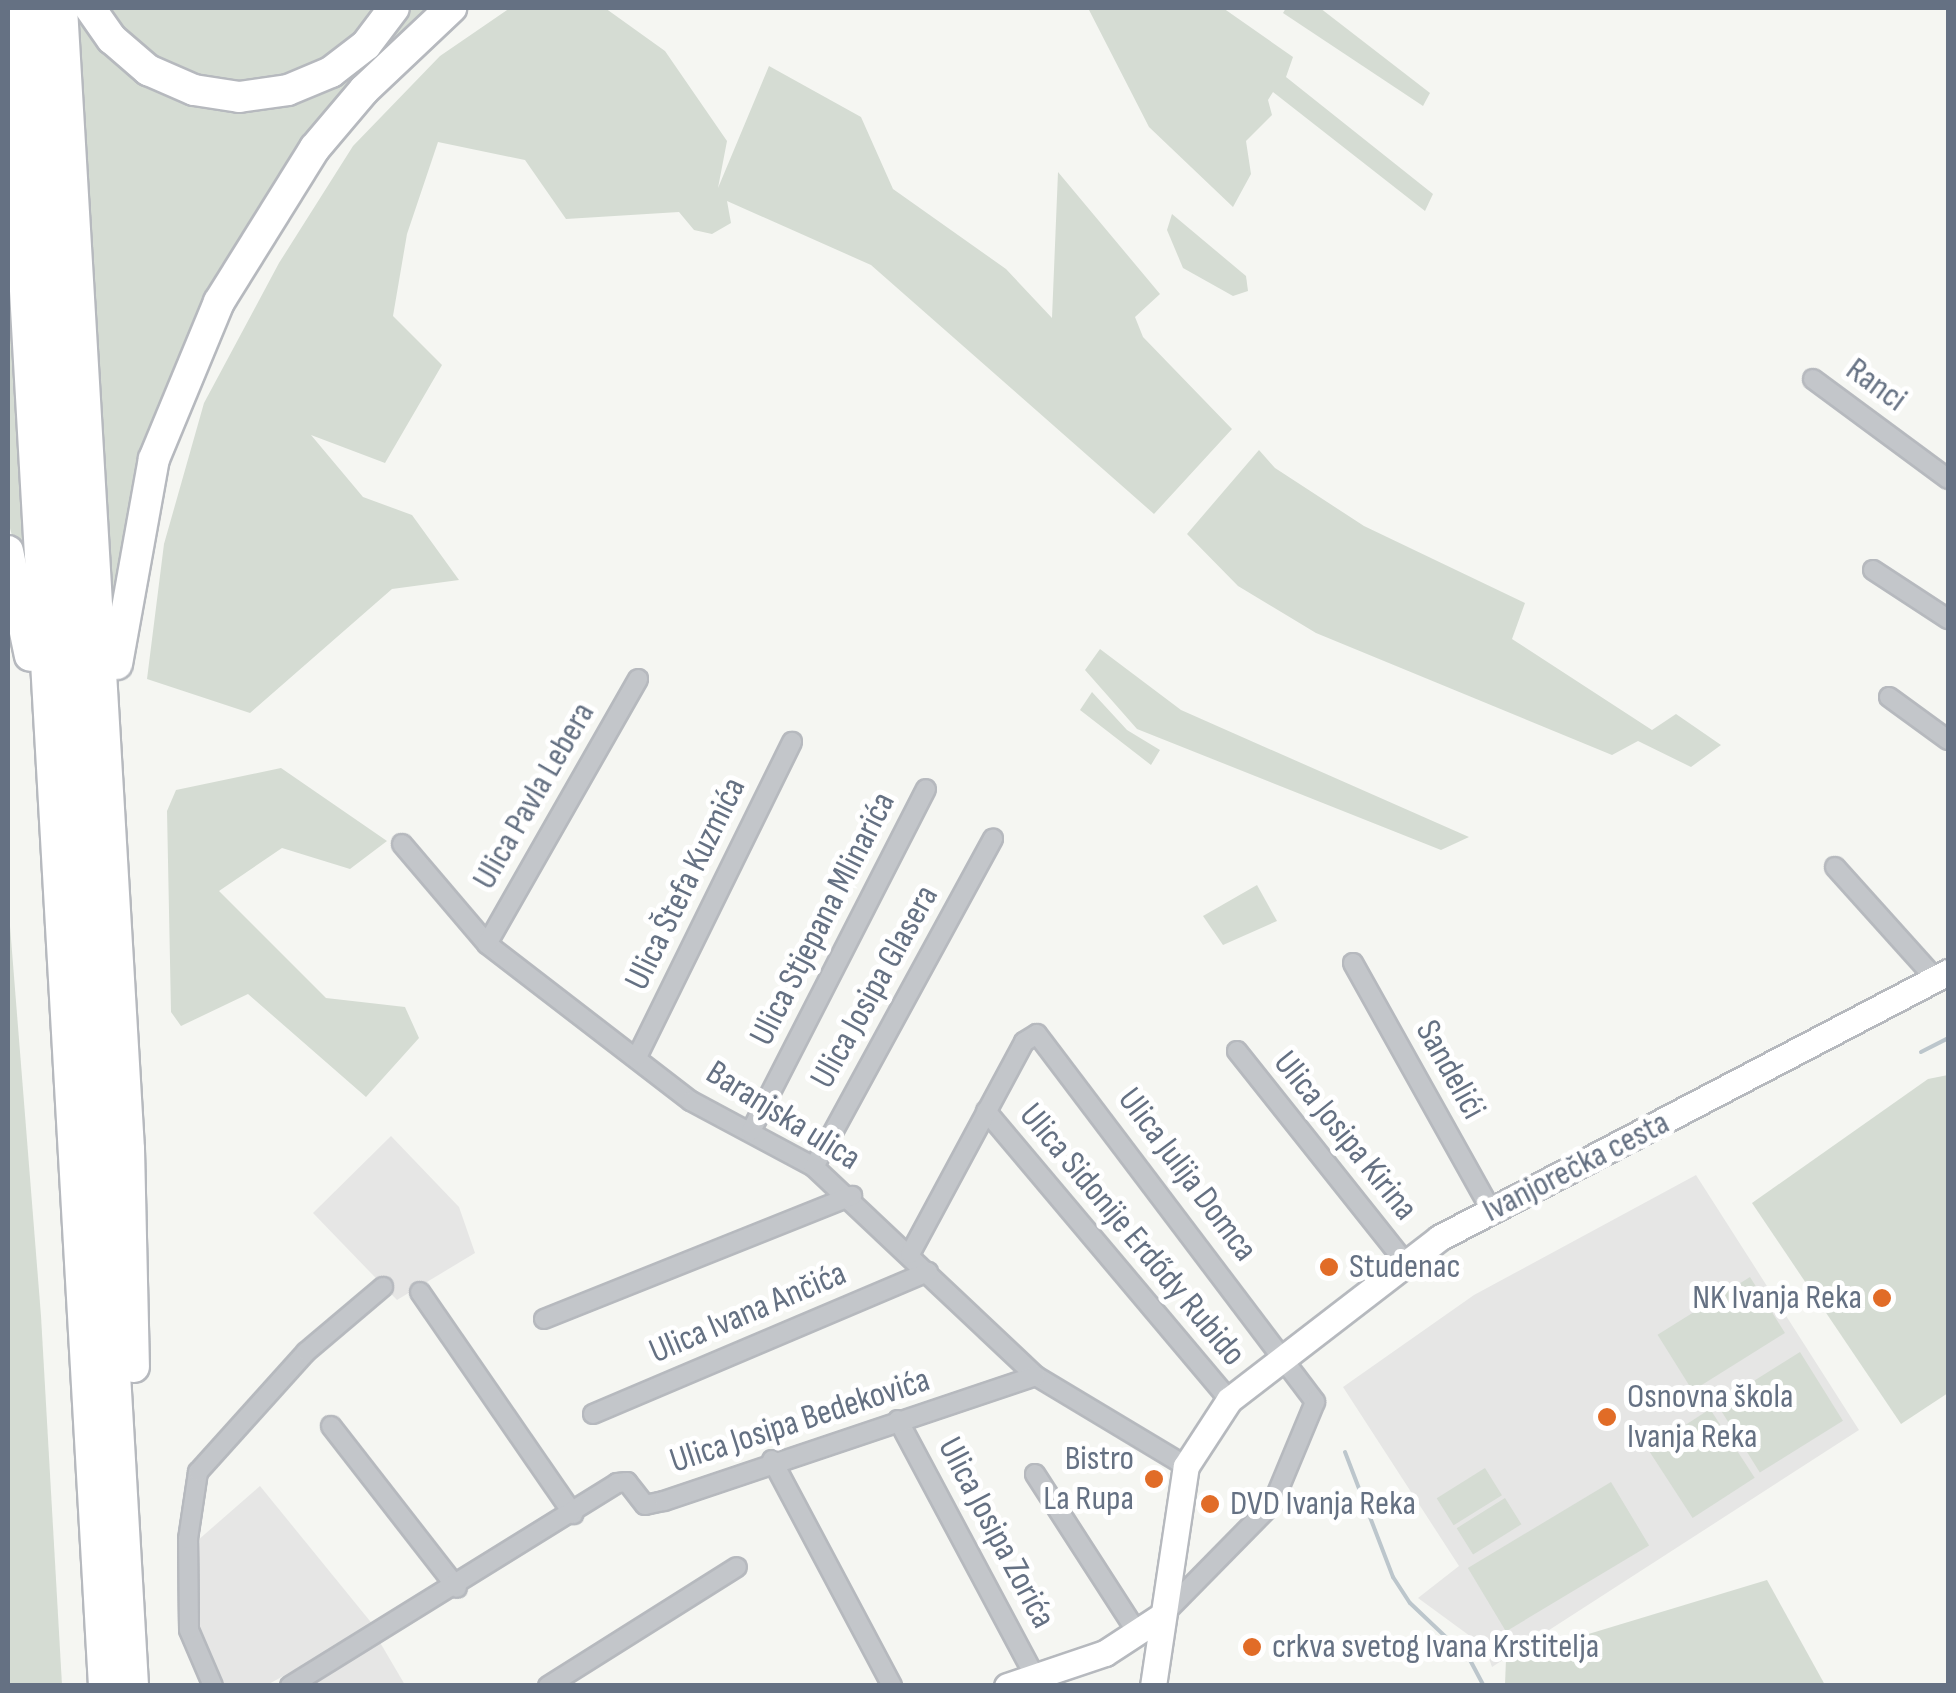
<!DOCTYPE html>
<html>
<head>
<meta charset="utf-8">
<style>
	body { margin:0 }
	#map { position:relative; width:1956px; height:1693px; overflow:hidden; background:#f5f6f2; font-family:"Sofia Sans Condensed",sans-serif }
	div>[style] { position:absolute }
	.built>* { inset:0; background:#e6e6e5 }
	.green>* { inset:0; background:#d5dcd3; transform-origin:0 0 }
	.stream>* { height:4px; margin:-2px; padding:0 2px; transform-origin:2px; border-radius:2px; background:#bcc6cc }
	.roads { filter:drop-shadow(2px 0 #b6b9be) drop-shadow(-2px 0 #b6b9be) drop-shadow(0 2px #b6b9be) drop-shadow(0 -2px #b6b9be) }
	.street>* { height:18px; margin:-9px; padding:0 9px; transform-origin:9px; border-radius:9px; background:#c3c6ca }
	.secondary>* { height:25px; margin:-12.5px; padding:0 12.5px; transform-origin:12.5px; border-radius:12.5px; background:#fff }
	.highway>* { height:30px; margin:-15px; padding:0 15px; transform-origin:15px; border-radius:15px; background:#fff }
	.dots>* { width:28px; height:28px; translate:-50% -50%; box-sizing:border-box; border:5px solid #fff; border-radius:50% }
	span { translate:-50% -50%; white-space:nowrap; text-align:center; line-height:1.15; -webkit-text-stroke:10px #fff; paint-order:stroke }
	.street-label { font-size:35px; color:#657183 }
	.poi-label { font-size:35px; color:#657183 }
	.left { translate:0 -50%; text-align:left }
	.right { translate:-100% -50%; text-align:right }
	.frame { position:absolute; inset:0; border:10px solid #657183; pointer-events:none }
</style>
</head>
<body>
<div id="map">
	<div class="built">
		<i style="clip-path:polygon(391px 1136px,459px 1207px,475px 1253px,397px 1300px,313px 1213px)"></i>
		<i style="clip-path:polygon(1696px 1175px,1859px 1430px,1492px 1667px,1485px 1647px,1418px 1598px,1459px 1566px,1343px 1387px,1474px 1295px)"></i>
		<i style="clip-path:polygon(260px 1486px,374px 1626px,267px 1685px,223px 1685px,198px 1637px,197px 1541px)"></i>
		<i style="clip-path:polygon(378px 1639px,405px 1685px,298px 1686px)"></i>
	</div>
	<div class="green">
		<i style="clip-path:polygon(71px 8px,94px 33px,254px 106px,404px 8px,438px 8px,215px 289px,111px 640px)"></i>
		<i style="clip-path:polygon(101px 8px,382px 8px,343px 52px,286px 81px,217px 85px,153px 62px)"></i>
		<i style="clip-path:polygon(510px 8px,605px 8px,665px 51px,727px 141px,718px 188px,769px 66px,861px 117px,893px 189px,1006px 269px,1052px 318px,1058px 172px,1160px 294px,1135px 317px,1143px 337px,1232px 429px,1154px 514px,871px 265px,727px 201px,731px 223px,712px 234px,694px 230px,679px 212px,566px 219px,525px 160px,438px 142px,407px 234px,393px 316px,442px 365px,385px 463px,311px 435px,363px 497px,412px 515px,459px 580px,392px 589px,250px 713px,147px 679px,164px 544px,204px 403px,279px 263px,353px 146px,440px 56px)"></i>
		<i style="clip-path:polygon(1088px 8px,1223px 8px,1293px 57px,1286px 77px,1433px 194px,1425px 211px,1273px 92px,1268px 100px,1272px 115px,1246px 141px,1251px 174px,1233px 207px,1149px 127px)"></i>
		<i style="clip-path:polygon(1286px 8px,1320px 8px,1430px 93px,1423px 106px,1283px 13px)"></i>
		<i style="clip-path:polygon(1172px 214px,1246px 276px,1248px 291px,1233px 296px,1183px 268px,1167px 230px)"></i>
		<i style="clip-path:polygon(8px 265px,23px 521px,27px 591px,8px 521px)"></i>
		<i style="clip-path:polygon(1259px 450px,1275px 468px,1364px 526px,1525px 603px,1512px 639px,1652px 730px,1676px 714px,1721px 745px,1691px 767px,1638px 741px,1612px 755px,1316px 633px,1238px 586px,1187px 534px)"></i>
		<i style="clip-path:polygon(1100px 649px,1181px 710px,1469px 837px,1441px 850px,1137px 729px,1085px 670px)"></i>
		<i style="clip-path:polygon(1092px 692px,1127px 730px,1160px 750px,1151px 765px,1080px 710px)"></i>
		<i style="clip-path:polygon(281px 768px,387px 841px,350px 869px,282px 848px,219px 891px,326px 998px,405px 1007px,419px 1038px,366px 1097px,248px 994px,181px 1026px,171px 1012px,167px 811px,176px 790px)"></i>
		<i style="clip-path:polygon(1257px 885px,1277px 921px,1223px 945px,1203px 916px)"></i>
		<i style="clip-path:polygon(8px 901px,41px 1316px,62px 1685px,8px 1685px)"></i>
		<i style="clip-path:polygon(1948px 1075px,1948px 1393px,1901px 1424px,1752px 1203px,1928px 1079px)"></i>
		<i style="left:1750px;top:1277px;width:66px;height:109px;rotate:58deg"></i>
		<i style="left:1800px;top:1352px;width:81px;height:98px;rotate:58deg"></i>
		<i style="left:1710px;top:1409px;width:82px;height:74px;rotate:57deg"></i>
		<i style="left:1485px;top:1468px;width:32px;height:57px;rotate:58deg"></i>
		<i style="left:1611px;top:1482px;width:74px;height:167px;rotate:59deg"></i>
		<i style="left:1505px;top:1498px;width:31px;height:57px;rotate:58deg"></i>
		<i style="clip-path:polygon(1767px 1580px,1825px 1685px,1505px 1685px,1506px 1659px)"></i>
	</div>
	<div class="stream">
		<i style="left:1921px;top:1052px;width:30px;rotate:-27deg"></i>
		<i style="left:1345px;top:1452px;width:134px;rotate:69deg"></i>
		<i style="left:1393px;top:1577px;width:31px;rotate:57deg"></i>
		<i style="left:1410px;top:1603px;width:83px;rotate:43.5deg"></i>
		<i style="left:1470px;top:1660px;width:30px;rotate:62deg"></i>
	</div>
	<div class="roads">
		<div class="street">
			<i style="left:1813px;top:379px;width:168px;rotate:36.5deg"></i>
			<i style="left:1873px;top:570px;width:90px;rotate:33.2deg"></i>
			<i style="left:1889px;top:697px;width:73px;rotate:36.1deg"></i>
			<i style="left:402px;top:844px;width:131px;rotate:49.6deg"></i>
			<i style="left:487px;top:944px;width:257px;rotate:37.6deg"></i>
			<i style="left:691px;top:1101px;width:140px;rotate:28.2deg"></i>
			<i style="left:814px;top:1167px;width:305px;rotate:43.3deg"></i>
			<i style="left:1036px;top:1376px;width:175px;rotate:31deg"></i>
			<i style="left:1835px;top:867px;width:151px;rotate:48deg"></i>
			<i style="left:487px;top:944px;width:305px;rotate:-60.3deg"></i>
			<i style="left:1353px;top:963px;width:281px;rotate:60.8deg"></i>
			<i style="left:1237px;top:1051px;width:268px;rotate:51.5deg"></i>
			<i style="left:638px;top:1055px;width:349px;rotate:-63.8deg"></i>
			<i style="left:986px;top:1111px;width:378px;rotate:49.9deg"></i>
			<i style="left:751px;top:1131px;width:384px;rotate:-62.9deg"></i>
			<i style="left:814px;top:1167px;width:374px;rotate:-61.4deg"></i>
			<i style="left:910px;top:1254px;width:241px;rotate:-61.7deg"></i>
			<i style="left:1024px;top:1042px;width:15px;rotate:-32deg"></i>
			<i style="left:1037px;top:1034px;width:461px;rotate:52.9deg"></i>
			<i style="left:1315px;top:1402px;width:109px;rotate:112.6deg"></i>
			<i style="left:1273px;top:1503px;width:157px;rotate:134.5deg"></i>
			<i style="left:420px;top:1292px;width:270px;rotate:55.4deg"></i>
			<i style="left:544px;top:1319px;width:332px;rotate:-21.8deg"></i>
			<i style="left:593px;top:1414px;width:364px;rotate:-23deg"></i>
			<i style="left:898px;top:1420px;width:291px;rotate:61.9deg"></i>
			<i style="left:331px;top:1426px;width:205px;rotate:52.1deg"></i>
			<i style="left:772px;top:1460px;width:256px;rotate:62deg"></i>
			<i style="left:1035px;top:1474px;width:190px;rotate:57.2deg"></i>
			<i style="left:213px;top:1686px;width:61px;rotate:-113.2deg"></i>
			<i style="left:189px;top:1630px;width:91px;rotate:-90.6deg"></i>
			<i style="left:188px;top:1539px;width:68px;rotate:-81.5deg"></i>
			<i style="left:198px;top:1472px;width:161px;rotate:-48deg"></i>
			<i style="left:306px;top:1352px;width:101px;rotate:-40.2deg"></i>
			<i style="left:290px;top:1686px;width:385px;rotate:-31.8deg"></i>
			<i style="left:617px;top:1483px;width:10px;rotate:-6deg"></i>
			<i style="left:627px;top:1482px;width:29px;rotate:52deg"></i>
			<i style="left:645px;top:1505px;width:19px;rotate:-12deg"></i>
			<i style="left:664px;top:1501px;width:392px;rotate:-18.6deg"></i>
			<i style="left:548px;top:1686px;width:223px;rotate:-32.2deg"></i>
		</div>
		<div class="secondary">
			<i style="left:1007px;top:1686px;width:103px;rotate:-18.6deg"></i>
			<i style="left:1105px;top:1653px;width:69px;rotate:-33.2deg"></i>
			<i style="left:1153px;top:1686px;width:222px;rotate:-81.5deg"></i>
			<i style="left:1186px;top:1466px;width:79px;rotate:-56.9deg"></i>
			<i style="left:1229px;top:1400px;width:265px;rotate:-37.6deg"></i>
			<i style="left:1439px;top:1238px;width:574px;rotate:-27.59deg"></i>
		</div>
		<div class="highway">
			<i style="left:9px;top:8px;width:1681px;rotate:86.76deg"></i>
			<i style="left:36px;top:8px;width:1681px;rotate:86.69deg"></i>
			<i style="left:62px;top:8px;width:1143px;rotate:86.64deg"></i>
			<i style="left:129px;top:1149px;width:218px;rotate:88.7deg"></i>
			<i style="left:90px;top:8px;width:38px;rotate:55deg"></i>
			<i style="left:112px;top:39px;width:48px;rotate:40.7deg"></i>
			<i style="left:148px;top:70px;width:50px;rotate:23.5deg"></i>
			<i style="left:194px;top:90px;width:46px;rotate:8.8deg"></i>
			<i style="left:239px;top:97px;width:49px;rotate:-8.1deg"></i>
			<i style="left:288px;top:90px;width:47px;rotate:-22.7deg"></i>
			<i style="left:331px;top:72px;width:44px;rotate:-37.6deg"></i>
			<i style="left:366px;top:45px;width:46px;rotate:-52.9deg"></i>
			<i style="left:8px;top:551px;width:107px;rotate:78.2deg"></i>
			<i style="left:117px;top:664px;width:208px;rotate:-79.8deg"></i>
			<i style="left:154px;top:459px;width:170px;rotate:-67.5deg"></i>
			<i style="left:219px;top:302px;width:181px;rotate:-58.1deg"></i>
			<i style="left:315px;top:148px;width:76px;rotate:-49.8deg"></i>
			<i style="left:364px;top:90px;width:120px;rotate:-43.3deg"></i>
		</div>
	</div>
	<div class="dots">
		<i style="left:1329px;top:1267px;background:#e16c27"></i>
		<i style="left:1882px;top:1298px;background:#e16c27"></i>
		<i style="left:1607px;top:1417px;background:#e16c27"></i>
		<i style="left:1154px;top:1479px;background:#e16c27"></i>
		<i style="left:1210px;top:1504px;background:#e16c27"></i>
		<i style="left:1252px;top:1647px;background:#e16c27"></i>
	</div>
	<div class="street-label">
		<span style="left:1876px;top:385px;rotate:36deg">Ranci</span>
		<span style="left:534px;top:796px;rotate:-60deg">Ulica Pavla Lebera</span>
		<span style="left:686px;top:884px;rotate:-64deg">Ulica Štefa Kuzmića</span>
		<span style="left:823px;top:919px;rotate:-63deg">Ulica Stjepana Mlinarića</span>
		<span style="left:875px;top:987px;rotate:-61deg">Ulica Josipa Glasera</span>
		<span style="left:1450px;top:1070px;rotate:61deg">Sandelići</span>
		<span style="left:783px;top:1116px;rotate:32deg">Baranjska ulica</span>
		<span style="left:1345px;top:1136px;rotate:51deg">Ulica Josipa Kirina</span>
		<span style="left:1576px;top:1167px;rotate:-27deg">Ivanjorečka cesta</span>
		<span style="left:1187px;top:1175px;rotate:53deg">Ulica Julija Domca</span>
		<span style="left:1132px;top:1235px;rotate:50deg">Ulica Sidonije Erdődy Rubido</span>
		<span style="left:748px;top:1313px;rotate:-23deg">Ulica Ivana Ančića</span>
		<span style="left:800px;top:1421px;rotate:-18deg">Ulica Josipa Bedekovića</span>
		<span style="left:996px;top:1533px;rotate:62deg">Ulica Josipa Zorića</span>
	</div>
	<div class="poi-label">
		<span class="left" style="left:1349px;top:1267px">Studenac</span>
		<span class="right" style="left:1862px;top:1298px">NK Ivanja Reka</span>
		<span class="left" style="left:1627px;top:1417px">Osnovna škola<br>Ivanja Reka</span>
		<span class="right" style="left:1134px;top:1479px">Bistro<br>La Rupa</span>
		<span class="left" style="left:1230px;top:1504px">DVD Ivanja Reka</span>
		<span class="left" style="left:1272px;top:1647px">crkva svetog Ivana Krstitelja</span>
	</div>
	<div class="frame"></div>
</div>
</body>
</html>
